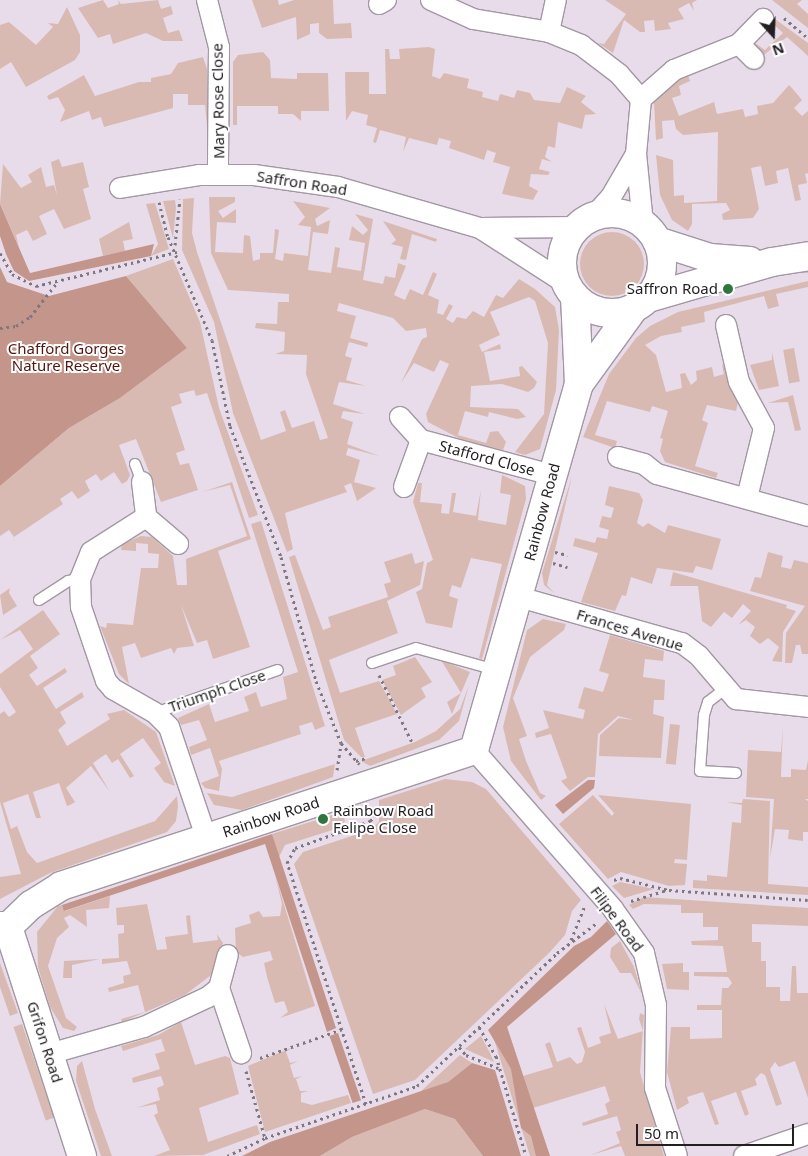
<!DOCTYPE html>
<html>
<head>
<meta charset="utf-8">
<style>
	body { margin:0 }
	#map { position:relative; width:808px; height:1156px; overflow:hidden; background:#e8dcea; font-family:"Noto Sans",sans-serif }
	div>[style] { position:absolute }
	.green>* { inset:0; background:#d9bab3; transform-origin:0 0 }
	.round { border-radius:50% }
	.forest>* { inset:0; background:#c4958b; transform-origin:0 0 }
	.path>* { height:3px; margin-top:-1.5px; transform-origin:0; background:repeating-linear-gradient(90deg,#7f7780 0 2.5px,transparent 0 6.5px) }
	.roads { filter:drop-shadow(1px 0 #a297a3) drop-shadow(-1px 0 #a297a3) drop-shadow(0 1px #a297a3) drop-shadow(0 -1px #a297a3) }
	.lane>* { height:10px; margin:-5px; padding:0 5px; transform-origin:5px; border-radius:5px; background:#fff }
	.street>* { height:20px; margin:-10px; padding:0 10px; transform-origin:10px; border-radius:10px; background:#fff }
	.secondary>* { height:28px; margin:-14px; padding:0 14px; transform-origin:14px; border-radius:14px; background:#fff }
	.secondary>.ring { margin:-14px; padding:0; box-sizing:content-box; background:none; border:28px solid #fff; border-radius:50% }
	.dots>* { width:14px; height:14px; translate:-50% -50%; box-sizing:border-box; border:2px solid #fff; border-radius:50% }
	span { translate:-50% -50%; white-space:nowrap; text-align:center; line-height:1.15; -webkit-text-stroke:4px #fff; paint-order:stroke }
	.street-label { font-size:15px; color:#221e22 }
	.poi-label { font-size:15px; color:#221e22 }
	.right { translate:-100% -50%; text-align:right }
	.left { translate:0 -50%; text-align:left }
	.park-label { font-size:15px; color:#51170d }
	.north { position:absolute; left:748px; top:10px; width:50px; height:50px; -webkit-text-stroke:4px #fff; paint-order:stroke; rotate:160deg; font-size:14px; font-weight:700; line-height:20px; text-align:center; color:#221e22 }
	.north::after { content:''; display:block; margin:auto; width:18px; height:22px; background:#221e22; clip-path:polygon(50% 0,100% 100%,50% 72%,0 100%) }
	.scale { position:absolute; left:636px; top:1124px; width:158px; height:22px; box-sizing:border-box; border:2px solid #221e22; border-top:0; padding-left:6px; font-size:15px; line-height:18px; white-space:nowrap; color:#221e22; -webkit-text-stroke:4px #fff; paint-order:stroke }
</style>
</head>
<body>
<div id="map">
	<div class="green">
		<i style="clip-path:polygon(103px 0,108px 8px,119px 4px,118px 0,121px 4px,158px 0,161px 9px,171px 6px,173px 14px,163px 18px,168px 33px,179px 30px,183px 41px,163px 41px,146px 33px,113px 44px,110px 34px,98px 38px,78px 8px)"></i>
		<i style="clip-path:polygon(252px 0,278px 0,279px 5px,294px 0,333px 0,334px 24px,351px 23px,352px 38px,327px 39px,319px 33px,319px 23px,310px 24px,310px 34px,297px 40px,296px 17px,262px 28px)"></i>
		<i style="clip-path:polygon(605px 0,697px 0,692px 3px,694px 11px,689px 3px,678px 9px,684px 19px,668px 23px,671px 29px,655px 31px,654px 20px,644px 21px,645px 32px,640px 32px,624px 20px,613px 53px,598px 43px,604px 44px,626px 14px)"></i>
		<i style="clip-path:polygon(772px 0,802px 0,797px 4px,808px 14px,808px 28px)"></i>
		<i style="clip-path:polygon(67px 7px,80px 35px,80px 52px,75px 60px,26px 87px,11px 62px,0 69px,0 25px,9px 22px,36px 45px,53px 27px,48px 23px,58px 24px)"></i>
		<i style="clip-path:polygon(764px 11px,808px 43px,808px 56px,787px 37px,761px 57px,752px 48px,752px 41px,765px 50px,783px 33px,762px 13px)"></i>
		<i style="clip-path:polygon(429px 47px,435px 49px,432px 76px,440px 79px,444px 73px,469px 79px,467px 88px,483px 92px,482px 97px,498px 101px,500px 94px,514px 98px,517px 90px,530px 93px,534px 100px,560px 103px,567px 87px,586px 96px,581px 102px,596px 114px,585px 115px,582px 129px,558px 122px,555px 148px,548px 146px,545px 157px,552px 162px,542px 159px,539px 169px,550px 172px,548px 175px,531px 174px,529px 186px,538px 191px,533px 200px,502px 194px,510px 167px,493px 162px,496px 153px,487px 150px,484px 160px,449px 148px,451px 141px,439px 138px,437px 145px,409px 138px,403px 152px,406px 137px,380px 130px,376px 143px,373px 142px,377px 128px,366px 125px,368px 115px,352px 111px,346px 121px,345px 72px,369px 72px,369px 94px,386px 94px,385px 49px,389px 49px,390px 59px,400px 59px,399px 49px)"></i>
		<i style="clip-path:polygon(263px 52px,270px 60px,271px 78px,297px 79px,297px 73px,328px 73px,329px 111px,301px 111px,301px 121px,293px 114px,278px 114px,278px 106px,237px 106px,237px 125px,233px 125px,233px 62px,238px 55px)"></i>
		<i style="clip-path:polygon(203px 57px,207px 69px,207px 125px,205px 105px,188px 105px,188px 94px,173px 94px,173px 108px,104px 127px,101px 117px,92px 120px,89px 111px,60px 122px,65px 110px,58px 97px,49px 100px,47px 96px,84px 75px,95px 96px,139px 82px,151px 82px,151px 78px,171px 74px,178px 63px)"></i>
		<i style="clip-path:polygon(687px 72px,690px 81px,679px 86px,681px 95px,672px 98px,679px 116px,714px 102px,717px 114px,743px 109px,745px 117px,758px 114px,757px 106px,773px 103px,789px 85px,792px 88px,802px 100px,794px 108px,802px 116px,808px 111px,808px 173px,805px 174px,807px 183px,798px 185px,801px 200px,795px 201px,788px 168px,776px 171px,778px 183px,765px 186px,761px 166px,751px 168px,759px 209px,753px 218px,723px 220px,722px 214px,730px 210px,726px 203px,692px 204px,692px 224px,688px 231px,672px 220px,660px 195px,656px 155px,673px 160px,674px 196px,684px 195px,684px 203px,717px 201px,718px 132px,683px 135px,676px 129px,674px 120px,662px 121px,663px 138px,656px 140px,654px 102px,658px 95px)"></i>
		<i style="clip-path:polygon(59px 159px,62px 167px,83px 162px,89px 187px,83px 189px,91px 219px,64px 229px,54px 209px,39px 216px,47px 234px,33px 241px,27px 230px,16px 235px,19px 247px,0 204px,3px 164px,21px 188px,32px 182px,28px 175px,41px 167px,46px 187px,54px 185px,57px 195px,51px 162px)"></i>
		<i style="clip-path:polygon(209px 197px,235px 197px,235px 202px,218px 211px,223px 218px,236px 209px,236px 223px,217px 222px,215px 252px,243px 253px,244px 235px,250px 236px,253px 261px,260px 259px,260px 253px,273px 253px,275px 229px,279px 230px,275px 259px,283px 261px,284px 253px,308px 256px,311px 227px,298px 225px,305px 217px,293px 201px,330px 208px,315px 219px,317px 226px,330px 220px,328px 234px,313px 232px,308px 270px,331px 273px,335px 247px,340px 248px,337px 267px,361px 271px,365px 243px,349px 240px,352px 226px,363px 235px,368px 230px,355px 214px,373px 219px,363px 280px,383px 284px,385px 276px,395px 278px,398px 263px,406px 266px,394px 295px,405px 300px,410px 289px,423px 295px,433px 272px,437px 274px,428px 295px,439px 300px,437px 313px,443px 315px,449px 304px,453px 306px,446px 319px,453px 323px,457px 317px,466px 319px,473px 311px,484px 317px,496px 295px,503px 298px,519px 279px,535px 289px,555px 307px,559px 330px,556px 390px,540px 449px,525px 455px,515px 452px,544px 414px,548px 343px,535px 301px,529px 297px,490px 312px,500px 335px,479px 345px,482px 352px,500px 344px,501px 349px,484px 352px,490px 381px,520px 376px,519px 367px,522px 366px,537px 382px,534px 388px,528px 392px,502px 384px,471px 386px,470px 407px,518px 409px,526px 417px,517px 419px,489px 412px,488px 417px,465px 411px,458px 435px,486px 443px,490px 432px,498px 431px,506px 442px,503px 450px,468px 443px,428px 422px,426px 414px,449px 364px,440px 360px,434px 372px,414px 363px,401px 383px,422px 339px,427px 337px,426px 328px,406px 331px,393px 318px,339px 303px,337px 311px,356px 316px,350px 338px,368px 343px,367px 347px,349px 342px,345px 356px,352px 358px,346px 380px,366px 386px,339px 382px,333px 404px,365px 414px,343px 411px,341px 418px,353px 422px,347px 444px,379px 456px,348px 448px,346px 455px,360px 460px,354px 482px,376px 488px,357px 501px,351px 483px,344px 486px,347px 492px,285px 513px,293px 549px,287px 552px,233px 413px,214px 322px,182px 250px,183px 199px,194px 198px,192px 233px,197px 252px,261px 440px,286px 431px,280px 412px,285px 410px,292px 428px,314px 421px,320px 440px,328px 438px,306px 374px,307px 355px,275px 354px,284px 351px,285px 332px,255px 328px,256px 323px,277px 324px,278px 302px,289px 302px,289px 294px,228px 290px,211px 253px)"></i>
		<i style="clip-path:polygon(175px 200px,176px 208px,173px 238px,163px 201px)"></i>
		<i style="clip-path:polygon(155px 203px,169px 249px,151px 256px,158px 244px,146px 204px)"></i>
		<i style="clip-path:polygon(383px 221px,437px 239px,436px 242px,412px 234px,406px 260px,400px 259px,403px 247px,391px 244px,396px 240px)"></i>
		<i style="clip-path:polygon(129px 222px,133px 239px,123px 241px,125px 251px,103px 256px,99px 239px)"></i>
		<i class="round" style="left:580px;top:232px;width:64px;height:64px"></i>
		<i style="clip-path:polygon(173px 259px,200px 322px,219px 408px,258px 515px,249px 518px,207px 393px,196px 396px,194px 390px,179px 394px,182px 403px,171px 407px,185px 450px,176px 453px,180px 465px,189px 463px,198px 490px,161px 502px,136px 439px,119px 445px,130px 475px,127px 481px,122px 484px,114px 472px,101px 481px,96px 474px,85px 481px,90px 491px,78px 499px,72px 491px,60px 499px,63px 504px,14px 537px,9px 530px,0 536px,0 486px,69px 428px,120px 398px,187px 348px,126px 276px)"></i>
		<i style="left:808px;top:269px;width:4px;height:103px;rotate:90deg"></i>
		<i style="clip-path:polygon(808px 281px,808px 287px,776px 294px,779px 306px,768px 309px,764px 296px,704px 312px,705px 322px,681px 327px,682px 332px,661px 336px,645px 345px,656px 355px,666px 392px,682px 388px,680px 374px,685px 373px,691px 385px,697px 380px,696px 371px,712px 367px,714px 377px,724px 374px,722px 365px,727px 367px,738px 402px,736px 411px,707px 405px,702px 420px,708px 423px,695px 466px,718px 473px,716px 478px,665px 462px,660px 451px,663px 439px,660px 438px,668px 411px,652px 406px,650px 412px,607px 401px,595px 435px,617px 441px,615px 448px,583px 437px,609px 374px,636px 338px,650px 326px,678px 312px)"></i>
		<i style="left:794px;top:348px;width:34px;height:11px;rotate:80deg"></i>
		<i style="clip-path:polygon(772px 352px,779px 386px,759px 390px,750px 365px,772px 360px)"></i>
		<i style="clip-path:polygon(793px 395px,801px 430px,795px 431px,788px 402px,768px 403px)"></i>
		<i style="clip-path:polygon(502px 475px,525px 486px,526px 499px,482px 659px,479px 658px,502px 564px,471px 558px,461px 588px,452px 585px,449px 596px,458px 599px,452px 628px,426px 623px,416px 592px,422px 589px,427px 563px,433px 560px,413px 502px,418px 483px,422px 483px,420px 502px,442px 504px,441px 513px,449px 514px,452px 493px,456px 493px,453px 512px,476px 516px,481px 489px,478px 520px,506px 525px,511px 495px,500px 493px)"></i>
		<i style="clip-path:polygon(572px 476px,547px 585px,554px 593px,544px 585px,542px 573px)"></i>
		<i style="clip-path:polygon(232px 482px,251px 539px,218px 551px,250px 647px,213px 659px,207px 640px,197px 643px,181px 605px,194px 646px,177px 648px,174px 654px,171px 648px,141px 658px,135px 643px,122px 647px,129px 684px,119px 674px,100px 626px,106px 628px,107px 623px,133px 625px,141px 568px,158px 568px,159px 554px,148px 553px,148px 544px,136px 543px,136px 551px,121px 550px,122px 544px,141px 536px,152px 537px,173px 556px,177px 585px,187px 585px,186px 559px,247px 536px,230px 485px,202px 492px)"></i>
		<i style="clip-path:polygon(609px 486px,639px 493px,643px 500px,637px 523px,643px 527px,648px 523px,665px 533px,668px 525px,721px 539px,712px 570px,696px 566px,693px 573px,657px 568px,652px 584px,631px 577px,626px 596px,622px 595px,615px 611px,581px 602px,598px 553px,573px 546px,575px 538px,595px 543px,597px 537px,607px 539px,609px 530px,599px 527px,602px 516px,611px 518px,614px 508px,605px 505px)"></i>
		<i style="clip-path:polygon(261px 521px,325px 726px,315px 730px,312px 722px,299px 726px,301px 734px,219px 761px,222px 769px,219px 791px,205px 788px,201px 783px,219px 776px,210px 748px,191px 755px,189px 747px,207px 740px,199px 720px,181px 725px,178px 718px,209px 704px,215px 722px,249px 711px,244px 697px,256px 692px,261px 707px,287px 699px,283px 677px,298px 672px,251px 524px)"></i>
		<i style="clip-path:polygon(768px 552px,783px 556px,781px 567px,791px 569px,794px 560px,808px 563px,808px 654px,802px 654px,800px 645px,796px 645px,792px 663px,785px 663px,786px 633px,805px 606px,750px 591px,755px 577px,761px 578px)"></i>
		<i style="clip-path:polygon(412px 553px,415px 564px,424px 561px,420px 585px,387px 601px,398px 633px,329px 660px,340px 693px,379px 681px,397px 714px,355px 728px,365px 757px,361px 757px,344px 740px,289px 557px,295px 555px,323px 630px,331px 627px,328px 617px,388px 597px,384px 584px,391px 582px,384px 562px)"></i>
		<i style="clip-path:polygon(673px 572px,787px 605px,786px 608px,796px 611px,783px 632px,782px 662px,772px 661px,779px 647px,768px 638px,760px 644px,750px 636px,755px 627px,746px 620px,738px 625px,751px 611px,743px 604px,732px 618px,724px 612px,711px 627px,702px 621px,698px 586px,670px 586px)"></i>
		<i style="clip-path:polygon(10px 588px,9px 593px,17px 606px,3px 615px,0 595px)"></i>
		<i style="clip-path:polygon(43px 610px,60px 634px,30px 656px,38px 668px,29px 675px,37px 686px,65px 668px,67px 672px,43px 688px,56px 709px,82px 692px,84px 697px,60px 712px,66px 723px,58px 730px,67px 746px,110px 719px,107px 714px,124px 710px,156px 732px,175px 786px,164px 782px,154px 768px,161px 763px,143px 738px,120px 754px,134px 776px,130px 778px,118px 759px,112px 763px,106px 754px,93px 763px,110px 792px,91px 766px,66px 788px,75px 802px,70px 805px,67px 806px,59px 783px,33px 792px,41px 818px,36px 818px,28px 794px,3px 803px,11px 829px,17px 826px,27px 852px,37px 863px,155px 821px,177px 796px,178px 806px,176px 821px,167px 832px,50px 873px,0 899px,0 877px,21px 874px,0 802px,0 714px,4px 711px,9px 717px,16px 712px,0 687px,0 674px,33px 649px,20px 630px,0 640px)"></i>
		<i style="clip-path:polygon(543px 619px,566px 624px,564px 630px,530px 657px,513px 698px,527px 736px,519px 739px,526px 761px,540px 793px,546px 796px,541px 800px,511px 761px,503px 727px,527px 630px)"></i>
		<i style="clip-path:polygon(610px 635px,664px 651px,663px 661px,645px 659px,643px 677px,665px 680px,664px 700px,654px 700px,653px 714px,664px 717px,661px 758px,599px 756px,600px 735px,619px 718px,634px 720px,618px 716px,598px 734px,595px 777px,588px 777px,570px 791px,561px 781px,567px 778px,551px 734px,536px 738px,535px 733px,549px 728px,543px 710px,583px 719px,585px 710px,578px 708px,584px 687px,603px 692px,609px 674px,599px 671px)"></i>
		<i style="clip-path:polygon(415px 657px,432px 682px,421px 688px,426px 697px,401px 715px,382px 680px,396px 675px,393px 666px)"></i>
		<i style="clip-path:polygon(441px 660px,470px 672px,452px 714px,447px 702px,461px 693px)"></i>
		<i style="clip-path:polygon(469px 685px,459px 721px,439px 740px,370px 766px,361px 761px,415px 742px,436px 731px,460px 709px)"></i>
		<i style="left:670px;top:724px;width:10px;height:40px;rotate:6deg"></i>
		<i style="clip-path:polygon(783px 726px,781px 777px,791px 777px,791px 769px,806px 770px,808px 760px,808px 799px,805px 799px,808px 801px,808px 832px,803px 832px,803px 841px,788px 839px,789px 830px,775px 829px,770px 858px,774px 799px,746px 797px,748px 750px,781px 752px)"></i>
		<i style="clip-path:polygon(335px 764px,333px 777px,242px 810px,214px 805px,207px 793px,232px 797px)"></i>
		<i style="clip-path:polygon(445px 779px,472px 782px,486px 789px,581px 900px,572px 911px,565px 935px,549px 953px,415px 1080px,373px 1094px,294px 864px,303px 852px,370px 830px,379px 822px,379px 800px)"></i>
		<i style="clip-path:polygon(593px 795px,612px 816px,614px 813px,598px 795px,691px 804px,687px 860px,675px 859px,674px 863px,687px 864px,685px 885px,669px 886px,621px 872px,608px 879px,559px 824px)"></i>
		<i style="clip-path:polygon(743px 799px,770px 801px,768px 884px,808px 887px,808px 895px,693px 888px,693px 880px,707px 881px,707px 875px,727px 877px,732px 822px,741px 823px,742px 805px,726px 802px,742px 803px)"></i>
		<i style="clip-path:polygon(342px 812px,345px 821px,339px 828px,285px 845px,279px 857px,272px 834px)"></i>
		<i style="clip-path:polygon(275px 875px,315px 1006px,280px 1018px,288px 1012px,284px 1001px,275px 1003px,267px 977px,264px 963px,273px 960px,270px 951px,243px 957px,236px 952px,235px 928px,251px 923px,249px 915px,259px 911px,263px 917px,280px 916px,282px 904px)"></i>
		<i style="clip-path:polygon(620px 882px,654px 889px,624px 898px,612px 886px)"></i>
		<i style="clip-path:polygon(110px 896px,109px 908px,86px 910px,87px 927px,70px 915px,64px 918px,69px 927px,57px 938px,48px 966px,66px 1018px,77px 1027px,74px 1031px,63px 1028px,50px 1007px,38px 967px,37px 932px,58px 906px,62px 905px,65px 911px)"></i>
		<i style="clip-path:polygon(644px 897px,808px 908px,808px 926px,752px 924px,752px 942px,761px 942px,761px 961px,766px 961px,766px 987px,780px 987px,780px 1001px,790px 1001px,792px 966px,796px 966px,797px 993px,808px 993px,808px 1098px,795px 1061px,779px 1067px,775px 1062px,770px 1069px,782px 1104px,776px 1106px,765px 1075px,761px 1073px,755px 1079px,757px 1085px,741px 1091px,749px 1114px,745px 1116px,736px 1092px,711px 1101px,719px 1124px,715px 1125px,703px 1092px,687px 1097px,689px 1103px,677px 1110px,667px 1072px,671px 1027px,690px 1027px,690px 1039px,722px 1038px,722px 1010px,697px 1010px,697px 1005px,721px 1005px,722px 988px,728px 988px,732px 983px,728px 977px,694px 976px,694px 972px,727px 972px,723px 946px,692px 945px,691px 941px,718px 940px,718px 927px,703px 927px,703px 913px,681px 913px,681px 905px,644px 904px,633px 909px,629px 905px)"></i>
		<i style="clip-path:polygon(147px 904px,157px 950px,167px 949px,165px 937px,188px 934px,186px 916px,190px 915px,193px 943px,218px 940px,217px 934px,223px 943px,215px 972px,185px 995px,122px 1022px,121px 1019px,145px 1012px,138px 985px,109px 992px,108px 988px,124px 983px,123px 976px,131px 974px,127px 961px,102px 964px,102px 959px,119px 958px,118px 934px,124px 933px,124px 925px,117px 925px,116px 908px)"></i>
		<i style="clip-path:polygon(620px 941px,634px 967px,642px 994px,631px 973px,620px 973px,610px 957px,611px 948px)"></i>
		<i style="clip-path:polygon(100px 959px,72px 965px,72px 978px,63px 978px,64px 961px)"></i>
		<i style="clip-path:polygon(0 963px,18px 1013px,10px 1016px,0 987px)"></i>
		<i style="clip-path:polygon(683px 963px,683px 972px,689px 972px,689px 990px,667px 989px,662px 964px)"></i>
		<i style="clip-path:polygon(604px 1004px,618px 1039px,643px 1031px,639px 1019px,640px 1013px,644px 1015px,640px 1072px,664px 1156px,625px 1156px,621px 1146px,591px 1155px,620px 1143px,616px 1132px,621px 1130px,617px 1116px,583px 1126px,582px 1123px,608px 1114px,605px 1104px,610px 1101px,605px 1086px,533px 1108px,550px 1156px,530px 1156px,493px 1036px,507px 1027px,523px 1076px,553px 1067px,545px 1044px,550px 1042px,557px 1062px,570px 1057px,577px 1064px,582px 1062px,585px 1052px,577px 1028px,581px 1027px,588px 1048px,601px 1043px,599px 1037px,611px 1033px)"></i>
		<i style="clip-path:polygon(181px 1022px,195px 1065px,225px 1056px,230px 1058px,239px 1094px,199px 1108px,208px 1142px,257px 1125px,260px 1134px,203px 1155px,154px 1156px,170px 1150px,154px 1115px,158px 1113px,156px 1104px,136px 1108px,160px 1100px,157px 1088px,164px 1085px,161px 1076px,133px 1083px,132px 1078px,160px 1069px,155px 1054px,165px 1051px,161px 1039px,123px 1051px,121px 1046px,158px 1035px)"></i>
		<i style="left:22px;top:1024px;width:99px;height:9px;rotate:71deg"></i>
		<i style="clip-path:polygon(481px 1036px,490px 1053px,494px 1062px,465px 1049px)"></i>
		<i style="clip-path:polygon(293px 1047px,286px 1052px,290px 1063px,298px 1061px,290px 1065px,294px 1078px,303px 1076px,296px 1079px,300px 1091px,308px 1091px,301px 1093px,301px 1102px,312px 1105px,348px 1095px,351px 1103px,265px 1132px,248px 1066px)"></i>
		<i style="clip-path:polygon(460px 1055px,472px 1063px,448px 1082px,420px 1092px)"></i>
		<i style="clip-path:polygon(82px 1061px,95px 1109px,112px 1156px,101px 1156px,76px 1081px,77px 1066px)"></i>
		<i style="clip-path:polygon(425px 1109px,455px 1119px,483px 1156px,320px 1156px,352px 1137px)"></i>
	</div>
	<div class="forest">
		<i style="clip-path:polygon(0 204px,30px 273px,154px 244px,151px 256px,29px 281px,14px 271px,6px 254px,0 236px)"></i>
		<i style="clip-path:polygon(0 267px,7px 282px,49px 296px,126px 276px,187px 348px,120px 398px,69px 428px,0 486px)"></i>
		<i style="clip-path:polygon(588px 780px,595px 780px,594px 788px,563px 814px,555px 805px)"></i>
		<i style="clip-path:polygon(272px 834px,336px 1028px,327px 1032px,265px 844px,64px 911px,62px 905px)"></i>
		<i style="clip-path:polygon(607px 921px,616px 934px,507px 1027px,550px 1156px,536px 1156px,531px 1136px,521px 1128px,511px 1069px,488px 1030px,574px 946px,591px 937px)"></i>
		<i style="left:338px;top:1033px;width:71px;height:9px;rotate:71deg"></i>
		<i style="clip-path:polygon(472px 1063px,495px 1070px,521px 1156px,483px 1156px,455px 1119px,425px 1109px,352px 1137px,320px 1156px,242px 1156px,270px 1142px,448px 1082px)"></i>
	</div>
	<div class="path">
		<i style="left:784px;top:18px;width:31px;rotate:40deg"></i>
		<i style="left:159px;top:202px;width:36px;rotate:76deg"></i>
		<i style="left:168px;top:237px;width:112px;rotate:66.9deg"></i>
		<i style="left:212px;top:340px;width:88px;rotate:78.2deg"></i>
		<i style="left:230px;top:426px;width:141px;rotate:68.7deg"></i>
		<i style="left:281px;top:557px;width:129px;rotate:74.2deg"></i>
		<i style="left:316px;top:681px;width:67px;rotate:68deg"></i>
		<i style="left:341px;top:743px;width:28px;rotate:49deg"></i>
		<i style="left:175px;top:245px;width:46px;rotate:-83.8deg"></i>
		<i style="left:0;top:253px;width:24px;rotate:60deg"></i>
		<i style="left:12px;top:274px;width:27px;rotate:27deg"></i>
		<i style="left:36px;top:286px;width:145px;rotate:-13.6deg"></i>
		<i style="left:0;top:328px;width:16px;rotate:-7deg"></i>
		<i style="left:16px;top:326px;width:17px;rotate:-33deg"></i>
		<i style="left:30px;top:317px;width:42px;rotate:-51.8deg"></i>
		<i style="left:555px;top:552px;width:13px;rotate:13deg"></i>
		<i style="left:553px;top:563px;width:15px;rotate:16deg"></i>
		<i style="left:379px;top:675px;width:75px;rotate:63.8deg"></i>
		<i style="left:356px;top:761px;width:10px;rotate:-17deg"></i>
		<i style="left:337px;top:770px;width:26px;rotate:-81deg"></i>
		<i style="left:340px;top:833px;width:15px;rotate:-42deg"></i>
		<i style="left:351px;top:823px;width:8px;rotate:-90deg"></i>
		<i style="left:614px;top:880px;width:6px;rotate:-18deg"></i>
		<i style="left:620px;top:878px;width:50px;rotate:13.8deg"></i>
		<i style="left:669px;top:890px;width:139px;rotate:4.1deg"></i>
		<i style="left:631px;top:901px;width:37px;rotate:-17deg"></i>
		<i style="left:571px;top:940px;width:37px;rotate:-68deg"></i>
		<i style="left:479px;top:1027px;width:34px;rotate:60deg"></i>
		<i style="left:496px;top:1056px;width:104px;rotate:73.3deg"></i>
		<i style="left:459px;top:1047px;width:11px;rotate:49deg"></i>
		<i style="left:466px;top:1055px;width:35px;rotate:22deg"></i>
		<i style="left:260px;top:1058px;width:88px;rotate:-19.3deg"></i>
		<i style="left:246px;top:1071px;width:70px;rotate:74.2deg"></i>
		<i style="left:366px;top:1104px;width:254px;rotate:-108.1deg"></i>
		<i style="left:287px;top:863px;width:17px;rotate:-62deg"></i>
		<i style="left:295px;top:848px;width:80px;rotate:-19.8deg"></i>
		<i style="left:370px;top:821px;width:7px;rotate:-45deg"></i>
		<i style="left:375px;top:816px;width:8px;rotate:-97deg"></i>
		<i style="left:227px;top:1156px;width:42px;rotate:-25.3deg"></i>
		<i style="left:265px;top:1138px;width:161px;rotate:-18.9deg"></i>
		<i style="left:417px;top:1086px;width:193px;rotate:-43.5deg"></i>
		<i style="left:557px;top:953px;width:51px;rotate:-37.1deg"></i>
	</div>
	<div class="roads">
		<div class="lane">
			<i style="left:135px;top:464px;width:19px;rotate:69deg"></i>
			<i style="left:39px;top:600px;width:35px;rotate:-33deg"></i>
			<i style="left:68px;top:581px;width:12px;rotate:-9deg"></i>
			<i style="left:372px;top:663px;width:46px;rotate:-18.8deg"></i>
			<i style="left:416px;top:648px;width:83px;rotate:15.4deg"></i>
			<i style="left:725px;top:689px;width:21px;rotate:143deg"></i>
			<i style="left:708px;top:702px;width:14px;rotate:107deg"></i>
			<i style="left:704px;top:715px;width:56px;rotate:94.1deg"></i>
			<i style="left:700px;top:771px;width:36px;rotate:3deg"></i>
			<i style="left:155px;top:713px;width:130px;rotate:-19.3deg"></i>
		</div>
		<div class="street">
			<i style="left:207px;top:0;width:49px;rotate:75.7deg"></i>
			<i style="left:219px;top:47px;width:127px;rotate:90.5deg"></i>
			<i style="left:431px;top:0;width:46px;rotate:24.3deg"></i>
			<i style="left:473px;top:19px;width:77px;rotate:9.7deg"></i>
			<i style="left:549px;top:32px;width:35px;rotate:22deg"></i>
			<i style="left:581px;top:45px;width:48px;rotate:37.3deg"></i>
			<i style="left:619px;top:74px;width:33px;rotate:49deg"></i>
			<i style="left:379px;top:4px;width:8px;rotate:-30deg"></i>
			<i style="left:549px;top:32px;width:33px;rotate:-78deg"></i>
			<i style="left:739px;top:44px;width:21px;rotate:45deg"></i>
			<i style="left:120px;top:188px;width:80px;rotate:-9.3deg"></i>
			<i style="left:199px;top:175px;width:55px"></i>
			<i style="left:254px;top:175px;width:85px;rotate:8.1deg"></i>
			<i style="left:338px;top:187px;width:148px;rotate:16.1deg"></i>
			<i style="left:480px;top:228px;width:98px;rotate:-0.6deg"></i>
			<i style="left:592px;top:218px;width:28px;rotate:-48deg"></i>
			<i style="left:611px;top:197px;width:50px;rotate:-59.8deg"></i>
			<i style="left:643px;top:224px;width:70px;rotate:-95.7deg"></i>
			<i style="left:636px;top:154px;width:55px;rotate:-84.8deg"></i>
			<i style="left:641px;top:99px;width:44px;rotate:-41.3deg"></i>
			<i style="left:674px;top:70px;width:70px;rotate:-21.8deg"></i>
			<i style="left:739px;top:44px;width:35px;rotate:-46deg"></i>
			<i style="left:480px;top:228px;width:103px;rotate:32.8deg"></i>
			<i style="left:726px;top:325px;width:58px;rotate:77.2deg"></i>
			<i style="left:739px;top:382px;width:52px;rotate:61.5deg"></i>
			<i style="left:764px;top:428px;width:72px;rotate:103.7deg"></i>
			<i style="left:400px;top:417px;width:31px;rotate:48deg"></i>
			<i style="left:421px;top:440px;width:136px;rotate:15deg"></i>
			<i style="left:618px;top:457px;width:27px;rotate:15deg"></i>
			<i style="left:644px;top:464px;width:16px;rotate:38deg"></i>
			<i style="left:657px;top:474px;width:157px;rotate:15.5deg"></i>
			<i style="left:142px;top:482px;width:35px;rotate:83deg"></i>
			<i style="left:146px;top:517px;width:42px;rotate:40.2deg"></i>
			<i style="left:404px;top:487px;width:50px;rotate:-70.1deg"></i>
			<i style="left:146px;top:517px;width:65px;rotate:147.5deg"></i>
			<i style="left:91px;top:552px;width:29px;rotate:112deg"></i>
			<i style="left:80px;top:579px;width:28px;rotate:88deg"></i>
			<i style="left:81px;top:607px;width:78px;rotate:71.3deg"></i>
			<i style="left:106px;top:681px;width:11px;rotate:49deg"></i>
			<i style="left:113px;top:689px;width:48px;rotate:29.7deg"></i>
			<i style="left:155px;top:713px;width:20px;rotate:45deg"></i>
			<i style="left:169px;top:727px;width:116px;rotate:71.4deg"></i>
			<i style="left:519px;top:597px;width:169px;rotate:15.8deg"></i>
			<i style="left:682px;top:643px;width:21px;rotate:37deg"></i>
			<i style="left:699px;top:656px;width:57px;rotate:49.3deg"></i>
			<i style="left:736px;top:699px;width:72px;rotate:6.3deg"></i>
			<i style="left:474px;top:750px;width:211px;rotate:48.8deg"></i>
			<i style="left:613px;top:909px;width:54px;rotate:54.8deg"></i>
			<i style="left:644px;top:953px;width:53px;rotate:77deg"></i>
			<i style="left:656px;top:1005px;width:83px;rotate:90.7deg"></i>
			<i style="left:655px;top:1088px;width:71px;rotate:72.1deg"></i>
			<i style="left:219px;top:988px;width:69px;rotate:71.3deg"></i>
			<i style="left:49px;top:1054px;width:99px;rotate:-15.9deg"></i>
			<i style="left:144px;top:1027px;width:71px;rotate:-25.1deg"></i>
			<i style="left:208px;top:997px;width:14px;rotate:-39deg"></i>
			<i style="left:219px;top:988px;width:34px;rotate:-75deg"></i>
			<i style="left:744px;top:1156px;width:68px;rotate:-19deg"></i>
		</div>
		<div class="secondary">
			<i class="ring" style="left:562px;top:213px;width:72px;height:72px"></i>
			<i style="left:657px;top:241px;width:56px;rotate:17.8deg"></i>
			<i style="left:710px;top:258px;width:40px;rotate:4.3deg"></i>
			<i style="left:648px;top:298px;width:129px;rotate:-16.2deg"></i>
			<i style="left:772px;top:262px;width:36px;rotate:-9deg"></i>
			<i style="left:579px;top:384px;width:94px;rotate:-54.1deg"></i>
			<i style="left:0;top:926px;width:8px;rotate:7deg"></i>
			<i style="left:8px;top:927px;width:32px;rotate:-44deg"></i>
			<i style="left:31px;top:905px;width:36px;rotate:-32deg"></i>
			<i style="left:61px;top:886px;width:435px;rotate:-18.2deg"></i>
			<i style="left:474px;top:750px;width:381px;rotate:-74deg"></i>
			<i style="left:579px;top:384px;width:87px;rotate:-92.6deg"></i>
			<i style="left:8px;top:927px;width:241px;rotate:72.1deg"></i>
		</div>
	</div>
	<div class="dots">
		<i style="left:728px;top:289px;background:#2f7540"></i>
		<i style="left:323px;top:819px;background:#2f7540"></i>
	</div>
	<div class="street-label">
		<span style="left:218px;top:101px;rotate:-91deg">Mary Rose Close</span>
		<span style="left:302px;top:183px;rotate:9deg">Saffron Road</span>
		<span style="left:487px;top:458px;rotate:15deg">Stafford Close</span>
		<span style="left:542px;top:512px;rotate:-75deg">Rainbow Road</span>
		<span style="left:630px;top:630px;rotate:17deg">Frances Avenue</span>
		<span style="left:217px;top:691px;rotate:-19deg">Triumph Close</span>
		<span style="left:271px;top:817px;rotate:-18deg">Rainbow Road</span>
		<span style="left:617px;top:919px;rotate:53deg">Filipe Road</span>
		<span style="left:45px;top:1042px;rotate:72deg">Grifon Road</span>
	</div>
	<div class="poi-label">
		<span class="right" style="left:718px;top:289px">Saffron Road</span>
		<span class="left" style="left:333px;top:819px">Rainbow Road<br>Felipe Close</span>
	</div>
	<div class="park-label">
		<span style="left:66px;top:357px">Chafford Gorges<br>Nature Reserve</span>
	</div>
	<div class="north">N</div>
	<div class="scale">50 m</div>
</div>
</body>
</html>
